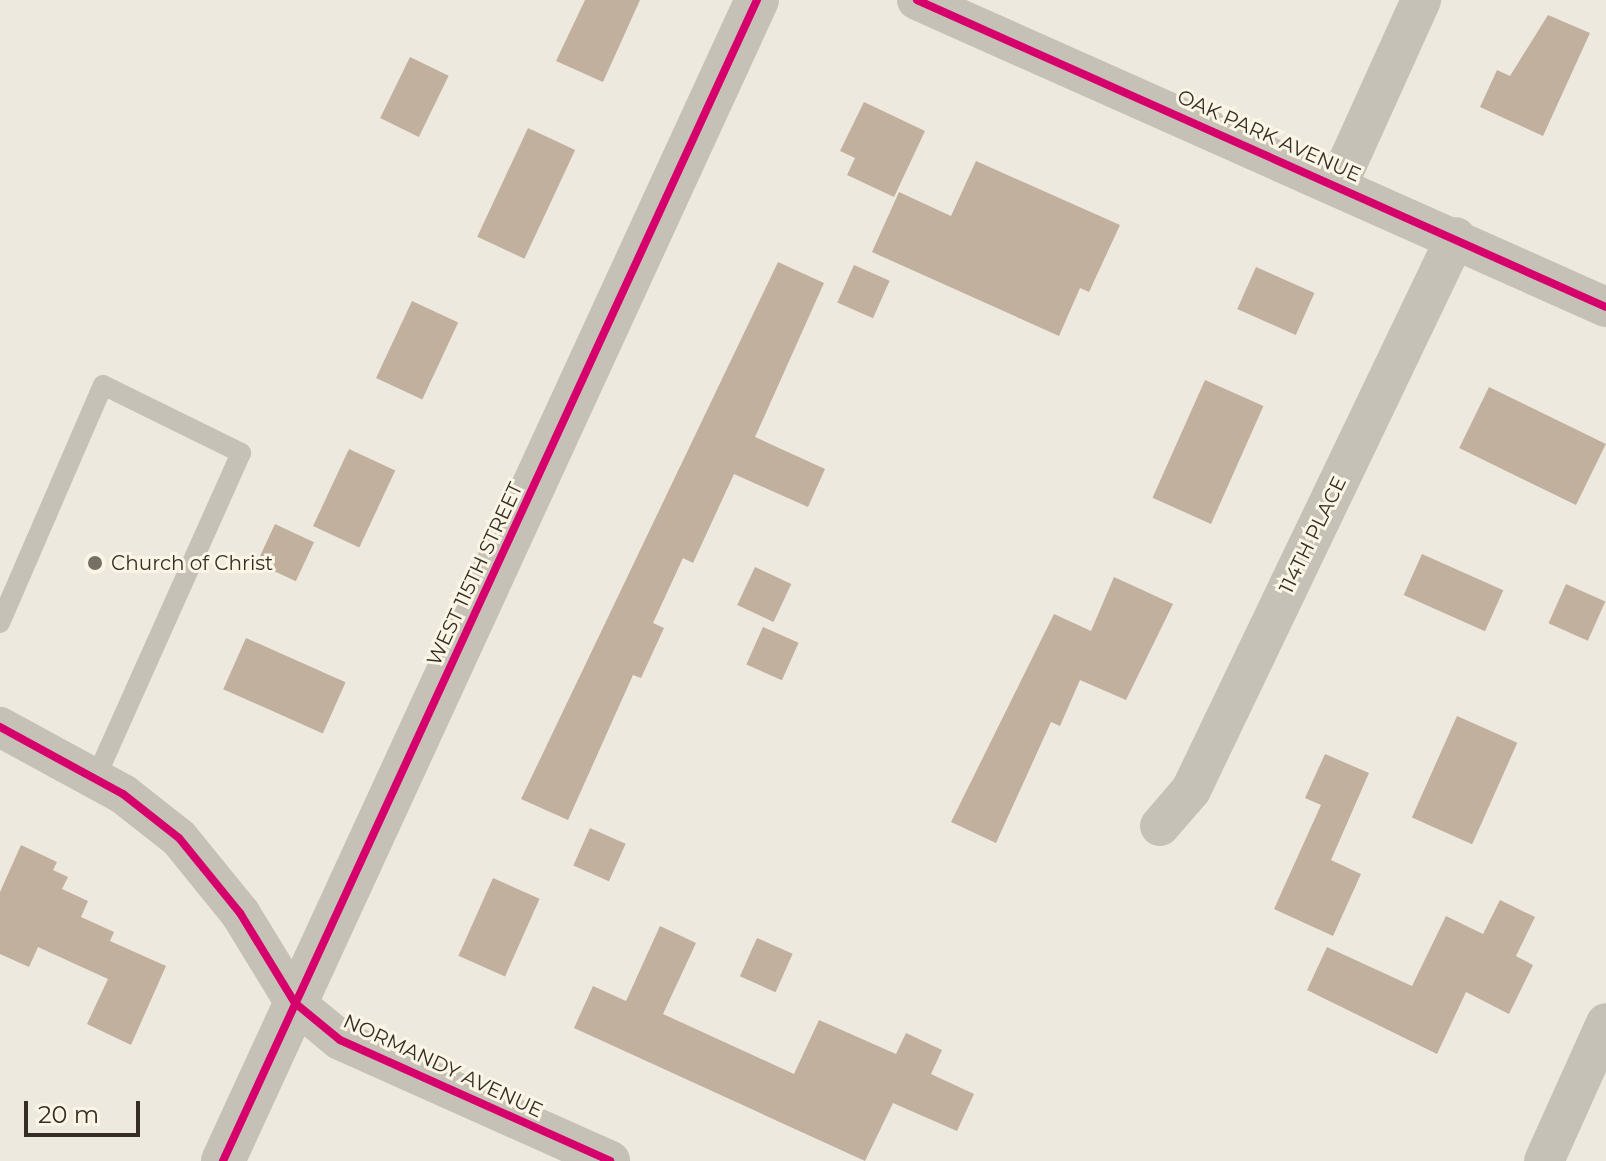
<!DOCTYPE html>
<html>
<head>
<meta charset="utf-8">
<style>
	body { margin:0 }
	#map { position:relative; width:1606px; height:1161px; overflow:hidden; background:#ede9de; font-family:Montserrat,sans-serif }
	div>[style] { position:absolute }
	.building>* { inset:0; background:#c2b09e; transform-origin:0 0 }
	.service>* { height:20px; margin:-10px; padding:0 10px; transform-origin:10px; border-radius:10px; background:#c6c1b7 }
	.minor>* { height:40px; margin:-20px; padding:0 20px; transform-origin:20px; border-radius:20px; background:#c6c1b7 }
	.tertiary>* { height:44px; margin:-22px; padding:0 22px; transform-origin:22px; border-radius:22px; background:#c6c1b7 }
	.cycleway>* { height:8px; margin:-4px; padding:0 4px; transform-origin:4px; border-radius:4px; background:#d6006c }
	.dots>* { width:22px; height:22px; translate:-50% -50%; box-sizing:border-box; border:4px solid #faf5e4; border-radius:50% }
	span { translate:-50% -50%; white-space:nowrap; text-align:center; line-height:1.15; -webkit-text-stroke:6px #faf5e4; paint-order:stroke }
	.street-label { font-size:20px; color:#362e26 }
	.poi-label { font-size:20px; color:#362e26 }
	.left { translate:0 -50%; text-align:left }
	.scale { position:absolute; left:24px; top:1101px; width:116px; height:36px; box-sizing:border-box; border:4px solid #362e26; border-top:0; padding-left:10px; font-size:24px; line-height:28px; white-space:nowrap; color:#362e26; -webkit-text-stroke:6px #faf5e4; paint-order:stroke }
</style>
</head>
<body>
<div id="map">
	<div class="building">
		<i style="clip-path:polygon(585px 0,640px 0,603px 82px,556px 61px)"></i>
		<i style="clip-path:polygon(1548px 15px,1590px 33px,1543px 136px,1480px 107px,1497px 70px,1510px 76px)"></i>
		<i style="left:410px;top:57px;width:43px;height:68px;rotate:26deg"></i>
		<i style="clip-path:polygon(864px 102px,925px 131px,894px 197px,847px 175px,855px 158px,840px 151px)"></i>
		<i style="left:528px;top:128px;width:52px;height:120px;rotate:25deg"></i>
		<i style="clip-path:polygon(976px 161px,1120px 225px,1089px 292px,1080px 288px,1059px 336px,872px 252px,899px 192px,951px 216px)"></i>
		<i style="clip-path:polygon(778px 262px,824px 283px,755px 437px,825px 469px,808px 507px,734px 474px,693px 563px,683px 558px,653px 623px,664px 628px,641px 678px,633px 675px,568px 820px,521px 799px)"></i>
		<i style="left:854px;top:265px;width:39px;height:41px;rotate:24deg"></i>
		<i style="left:1256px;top:267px;width:64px;height:46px;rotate:24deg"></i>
		<i style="left:412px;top:301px;width:51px;height:85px;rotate:25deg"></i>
		<i style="left:1205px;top:380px;width:64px;height:129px;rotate:24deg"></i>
		<i style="left:1489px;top:387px;width:130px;height:68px;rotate:26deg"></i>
		<i style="left:349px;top:449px;width:51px;height:85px;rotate:25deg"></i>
		<i style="left:275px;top:524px;width:43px;height:43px;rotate:25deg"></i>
		<i style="left:1422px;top:554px;width:89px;height:45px;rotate:24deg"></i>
		<i style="left:755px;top:567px;width:40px;height:42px;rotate:25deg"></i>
		<i style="clip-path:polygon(1114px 577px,1173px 604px,1126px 700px,1080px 680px,1060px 726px,1051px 722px,996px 843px,951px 822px,1054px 614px,1091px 631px)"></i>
		<i style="left:1566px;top:584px;width:43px;height:43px;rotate:24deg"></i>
		<i style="left:763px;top:627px;width:39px;height:41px;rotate:24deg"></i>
		<i style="left:246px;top:638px;width:109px;height:56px;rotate:24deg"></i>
		<i style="left:1457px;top:716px;width:66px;height:111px;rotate:24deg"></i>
		<i style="clip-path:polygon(1325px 754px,1369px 773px,1331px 860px,1361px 874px,1333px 936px,1274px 909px,1321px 805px,1305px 798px)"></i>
		<i style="left:590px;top:828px;width:39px;height:41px;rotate:24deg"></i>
		<i style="clip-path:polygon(21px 845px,57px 862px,53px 870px,68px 877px,62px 889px,88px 901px,81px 917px,114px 932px,110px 941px,166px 966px,131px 1045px,87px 1024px,108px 979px,38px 947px,29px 967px,0 954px,0 892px)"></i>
		<i style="left:493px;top:878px;width:51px;height:85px;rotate:24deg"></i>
		<i style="clip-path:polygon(1500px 900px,1535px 917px,1516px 956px,1533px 965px,1509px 1014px,1466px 992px,1437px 1054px,1307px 990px,1327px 947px,1412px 986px,1446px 916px,1483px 934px)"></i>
		<i style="clip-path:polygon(660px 926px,696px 943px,663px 1014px,794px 1074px,819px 1020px,896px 1054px,906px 1033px,942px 1050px,931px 1074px,974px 1094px,957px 1131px,893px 1103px,865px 1161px,574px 1028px,593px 986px,626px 1001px)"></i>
		<i style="left:757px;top:938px;width:39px;height:42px;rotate:24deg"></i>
	</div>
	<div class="service">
		<i style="left:0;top:623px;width:259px;rotate:-66.6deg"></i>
		<i style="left:103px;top:385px;width:154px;rotate:26.2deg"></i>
		<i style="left:241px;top:453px;width:355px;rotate:114.1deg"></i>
	</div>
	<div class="minor">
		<i style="left:917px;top:0;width:754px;rotate:24.02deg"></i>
		<i style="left:1338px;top:184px;width:202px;rotate:-65.7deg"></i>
		<i style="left:0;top:727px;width:140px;rotate:28.6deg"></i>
		<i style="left:123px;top:794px;width:71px;rotate:38.2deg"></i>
		<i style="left:179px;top:838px;width:97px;rotate:50.9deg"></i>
		<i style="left:240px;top:913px;width:105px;rotate:58.6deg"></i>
		<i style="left:295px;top:1003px;width:58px;rotate:39.4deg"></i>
		<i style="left:340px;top:1040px;width:296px;rotate:24.1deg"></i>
		<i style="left:1160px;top:826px;width:48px;rotate:-49.3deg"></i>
		<i style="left:1191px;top:790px;width:613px;rotate:-64.4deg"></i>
		<i style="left:1544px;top:1161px;width:151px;rotate:-65.8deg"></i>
	</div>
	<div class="tertiary">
		<i style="left:223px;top:1161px;width:1278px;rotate:-65.3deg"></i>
	</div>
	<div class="cycleway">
		<i style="left:917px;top:0;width:754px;rotate:24.02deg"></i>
		<i style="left:0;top:727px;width:140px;rotate:28.6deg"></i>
		<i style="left:123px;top:794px;width:71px;rotate:38.2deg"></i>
		<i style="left:179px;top:838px;width:97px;rotate:50.9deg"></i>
		<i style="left:240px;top:913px;width:105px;rotate:58.6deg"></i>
		<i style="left:295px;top:1003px;width:58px;rotate:39.4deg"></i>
		<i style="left:340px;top:1040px;width:296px;rotate:24.1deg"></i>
		<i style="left:223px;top:1161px;width:1278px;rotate:-65.3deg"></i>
	</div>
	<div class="dots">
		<i style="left:95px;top:563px;background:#766f66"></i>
	</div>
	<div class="street-label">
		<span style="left:1269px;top:136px;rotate:24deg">OAK PARK AVENUE</span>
		<span style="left:1313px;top:535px;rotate:-64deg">114TH PLACE</span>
		<span style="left:475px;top:574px;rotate:-65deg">WEST 115TH STREET</span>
		<span style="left:443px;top:1066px;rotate:25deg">NORMANDY AVENUE</span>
	</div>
	<div class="poi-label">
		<span class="left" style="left:111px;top:563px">Church of Christ</span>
	</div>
	<div class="scale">20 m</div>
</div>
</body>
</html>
